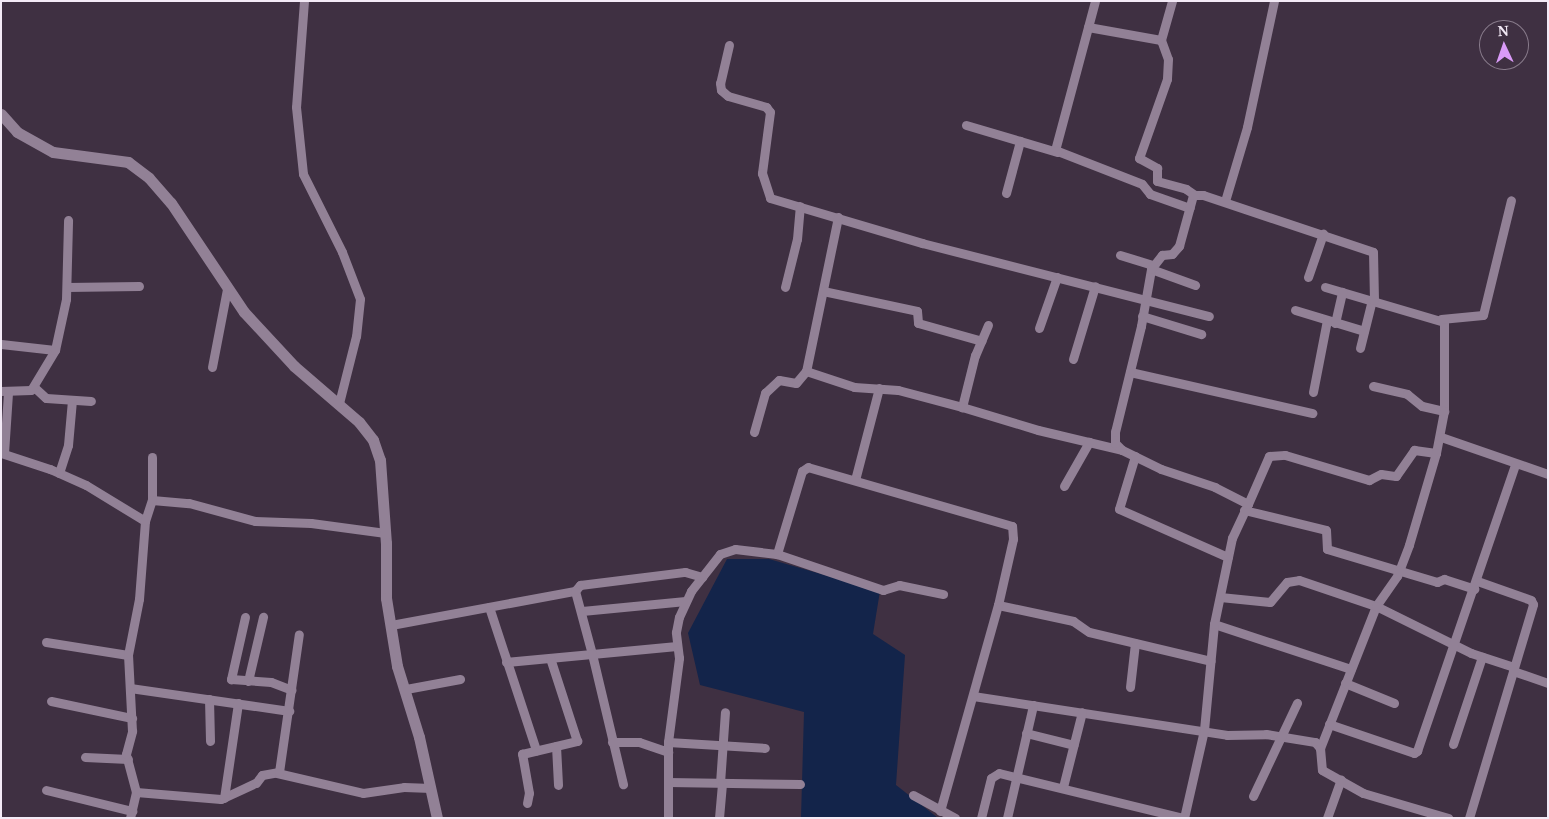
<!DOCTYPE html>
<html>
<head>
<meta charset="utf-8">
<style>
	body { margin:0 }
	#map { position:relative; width:1549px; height:819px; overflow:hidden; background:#3f3042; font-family:"Noto Serif",serif }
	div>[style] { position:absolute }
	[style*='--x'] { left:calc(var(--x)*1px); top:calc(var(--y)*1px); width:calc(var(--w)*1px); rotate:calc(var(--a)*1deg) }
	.water>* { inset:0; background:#13244a }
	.minor>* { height:9px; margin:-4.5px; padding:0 4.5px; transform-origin:4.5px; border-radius:4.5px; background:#928196 }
	.tertiary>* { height:11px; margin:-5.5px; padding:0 5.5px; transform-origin:5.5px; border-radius:5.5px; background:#928196 }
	span { translate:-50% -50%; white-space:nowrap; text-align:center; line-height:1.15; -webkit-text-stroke:5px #3f3042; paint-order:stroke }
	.frame { position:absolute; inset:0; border:2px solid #f3eaf6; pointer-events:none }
	.north { position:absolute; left:1479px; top:20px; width:50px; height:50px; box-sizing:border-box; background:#3f3042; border:1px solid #877a8a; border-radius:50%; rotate:357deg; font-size:14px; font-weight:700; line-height:20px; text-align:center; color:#f3eaf6 }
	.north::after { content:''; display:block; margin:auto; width:18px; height:22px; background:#d99af7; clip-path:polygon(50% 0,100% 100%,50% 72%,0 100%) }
</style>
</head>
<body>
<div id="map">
	<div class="water">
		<div style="clip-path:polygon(727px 559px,769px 559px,880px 591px,873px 634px,905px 655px,896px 785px,938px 818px,801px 818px,804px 712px,700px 685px,688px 633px)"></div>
	</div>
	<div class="minor">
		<div style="--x:304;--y:1;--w:106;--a:94.3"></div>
		<div style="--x:296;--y:107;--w:67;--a:84"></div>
		<div style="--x:303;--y:174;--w:87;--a:63.4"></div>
		<div style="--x:342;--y:252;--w:50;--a:69"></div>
		<div style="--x:360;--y:299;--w:37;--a:96"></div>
		<div style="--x:356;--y:336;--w:69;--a:104.2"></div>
		<div style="--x:1095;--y:1;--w:154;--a:105"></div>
		<div style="--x:1055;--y:150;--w:93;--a:21.3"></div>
		<div style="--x:1142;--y:184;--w:13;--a:51"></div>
		<div style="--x:1150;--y:194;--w:42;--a:19.3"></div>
		<div style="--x:1172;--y:1;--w:41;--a:105.8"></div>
		<div style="--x:1161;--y:40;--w:20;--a:70"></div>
		<div style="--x:1168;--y:59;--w:20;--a:93"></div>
		<div style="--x:1167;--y:79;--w:84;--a:109.5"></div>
		<div style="--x:1139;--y:158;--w:21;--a:29"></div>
		<div style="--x:1157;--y:168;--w:13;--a:90"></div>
		<div style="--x:1157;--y:181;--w:30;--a:15"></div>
		<div style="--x:1186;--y:189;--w:11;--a:34"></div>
		<div style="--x:1088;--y:27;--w:74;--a:10.1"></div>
		<div style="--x:729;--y:45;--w:39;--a:103"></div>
		<div style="--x:720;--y:83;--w:7;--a:82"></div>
		<div style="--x:721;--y:90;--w:9;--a:41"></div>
		<div style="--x:728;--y:96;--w:40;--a:16"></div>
		<div style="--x:766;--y:107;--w:6;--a:51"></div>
		<div style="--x:770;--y:112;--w:62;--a:97.5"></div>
		<div style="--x:762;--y:173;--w:26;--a:72"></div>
		<div style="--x:770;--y:198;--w:159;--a:16.5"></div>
		<div style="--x:922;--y:243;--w:296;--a:14.3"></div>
		<div style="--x:966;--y:125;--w:95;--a:16.5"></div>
		<div style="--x:1006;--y:193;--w:54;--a:-74.9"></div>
		<div style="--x:1225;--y:201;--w:77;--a:-73.4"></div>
		<div style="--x:1247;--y:127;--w:129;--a:-77.9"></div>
		<div style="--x:838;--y:217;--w:157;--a:101.7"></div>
		<div style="--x:806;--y:371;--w:51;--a:18.4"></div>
		<div style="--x:854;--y:387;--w:44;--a:3.9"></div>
		<div style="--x:898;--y:390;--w:66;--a:14.9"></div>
		<div style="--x:1120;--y:255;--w:34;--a:17"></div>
		<div style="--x:1151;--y:269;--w:47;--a:20"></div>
		<div style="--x:1308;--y:277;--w:46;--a:-70.8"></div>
		<div style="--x:67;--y:287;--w:72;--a:-0.8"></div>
		<div style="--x:785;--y:287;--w:49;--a:-76"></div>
		<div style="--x:797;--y:239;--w:33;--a:-85"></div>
		<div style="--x:1325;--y:287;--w:124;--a:16.4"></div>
		<div style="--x:1444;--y:322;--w:89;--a:90"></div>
		<div style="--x:823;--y:291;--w:96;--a:12"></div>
		<div style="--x:917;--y:311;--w:12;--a:85"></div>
		<div style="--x:918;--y:323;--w:66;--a:15.7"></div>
		<div style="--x:1295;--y:310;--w:72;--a:16.9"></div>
		<div style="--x:1142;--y:316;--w:62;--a:17"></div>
		<div style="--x:1441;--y:319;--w:42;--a:-5.4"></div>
		<div style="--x:1483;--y:315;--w:118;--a:-76.3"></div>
		<div style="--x:1335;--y:323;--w:32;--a:-77"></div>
		<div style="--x:988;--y:325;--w:33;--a:113"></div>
		<div style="--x:975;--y:355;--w:54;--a:104"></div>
		<div style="--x:962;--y:407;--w:79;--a:16.8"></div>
		<div style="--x:1038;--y:430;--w:86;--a:13.4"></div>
		<div style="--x:1039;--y:328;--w:54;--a:-70.6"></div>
		<div style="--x:1;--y:344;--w:54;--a:6.3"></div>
		<div style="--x:1360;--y:348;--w:49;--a:-76"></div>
		<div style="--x:1073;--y:359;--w:76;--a:-73.2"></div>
		<div style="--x:212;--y:367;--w:79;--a:-79.1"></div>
		<div style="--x:1130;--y:372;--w:187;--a:12.7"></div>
		<div style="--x:1373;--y:386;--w:35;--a:13"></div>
		<div style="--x:1407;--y:394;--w:19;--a:39"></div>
		<div style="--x:1422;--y:406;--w:23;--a:13"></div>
		<div style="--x:1444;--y:411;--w:43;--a:100.8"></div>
		<div style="--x:34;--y:387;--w:16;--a:43"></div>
		<div style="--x:46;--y:398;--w:45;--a:3.8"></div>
		<div style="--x:1;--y:391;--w:30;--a:-2"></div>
		<div style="--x:31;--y:390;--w:47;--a:-59"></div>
		<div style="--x:55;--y:350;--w:52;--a:-77.8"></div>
		<div style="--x:66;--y:299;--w:79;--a:-88.5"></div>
		<div style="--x:1313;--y:392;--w:73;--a:-79"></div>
		<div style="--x:754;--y:432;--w:41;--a:-74.2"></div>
		<div style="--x:765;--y:393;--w:19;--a:-43"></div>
		<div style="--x:779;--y:380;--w:17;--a:10"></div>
		<div style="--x:796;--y:383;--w:16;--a:-50"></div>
		<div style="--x:1441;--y:437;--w:113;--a:19.1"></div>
		<div style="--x:1;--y:453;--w:52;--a:18.1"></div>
		<div style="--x:50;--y:469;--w:39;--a:24"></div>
		<div style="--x:86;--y:485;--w:69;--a:31.4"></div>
		<div style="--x:4;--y:453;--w:61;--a:-86.2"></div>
		<div style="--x:1135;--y:456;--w:55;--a:106.8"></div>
		<div style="--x:1119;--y:509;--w:119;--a:23.8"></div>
		<div style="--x:152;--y:457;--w:43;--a:90"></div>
		<div style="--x:152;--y:500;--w:37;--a:5"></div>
		<div style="--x:189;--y:503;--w:68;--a:15.3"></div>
		<div style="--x:255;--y:521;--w:56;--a:2"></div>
		<div style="--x:311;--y:523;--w:75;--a:7.7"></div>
		<div style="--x:59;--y:473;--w:29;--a:-72"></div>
		<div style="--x:68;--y:445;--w:45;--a:-84.9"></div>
		<div style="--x:855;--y:480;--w:95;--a:-75.4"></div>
		<div style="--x:1064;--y:486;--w:51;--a:-60.4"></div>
		<div style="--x:1248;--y:504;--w:52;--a:-66.4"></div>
		<div style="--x:1269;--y:456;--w:16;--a:-4"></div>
		<div style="--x:1285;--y:455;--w:88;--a:16.6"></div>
		<div style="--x:1369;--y:480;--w:13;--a:-27"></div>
		<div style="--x:1381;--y:474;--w:15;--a:8"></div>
		<div style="--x:1396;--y:476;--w:32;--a:-55"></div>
		<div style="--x:1414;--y:450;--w:22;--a:8"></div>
		<div style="--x:1436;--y:453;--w:96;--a:106.4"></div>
		<div style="--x:1409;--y:545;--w:33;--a:111"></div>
		<div style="--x:1397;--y:576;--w:37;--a:125"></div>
		<div style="--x:1376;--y:606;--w:153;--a:111.5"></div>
		<div style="--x:1244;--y:510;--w:84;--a:13.7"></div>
		<div style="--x:1326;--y:530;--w:19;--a:87"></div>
		<div style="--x:1327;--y:549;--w:115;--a:16.7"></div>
		<div style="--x:1437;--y:582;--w:8;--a:-23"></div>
		<div style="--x:1444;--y:579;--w:32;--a:18"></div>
		<div style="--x:575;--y:591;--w:8;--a:-50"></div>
		<div style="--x:580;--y:585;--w:106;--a:-7.1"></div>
		<div style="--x:685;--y:572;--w:18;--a:16"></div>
		<div style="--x:1220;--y:597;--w:50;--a:5.7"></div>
		<div style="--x:1270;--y:602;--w:26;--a:-50"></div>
		<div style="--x:1287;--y:582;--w:12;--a:-9"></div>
		<div style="--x:1299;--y:580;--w:81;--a:18.7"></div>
		<div style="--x:1376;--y:606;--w:106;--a:26.3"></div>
		<div style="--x:1471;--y:653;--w:45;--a:18"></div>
		<div style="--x:998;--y:605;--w:77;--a:12"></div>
		<div style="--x:1073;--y:621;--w:19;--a:35"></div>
		<div style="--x:1089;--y:632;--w:125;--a:13.4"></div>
		<div style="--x:489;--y:607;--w:151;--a:71.8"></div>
		<div style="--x:582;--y:611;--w:104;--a:-5.5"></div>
		<div style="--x:245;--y:617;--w:64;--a:102.7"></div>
		<div style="--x:231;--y:679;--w:40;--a:4.3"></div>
		<div style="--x:271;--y:682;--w:22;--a:21"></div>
		<div style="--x:1214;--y:624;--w:144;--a:18.2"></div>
		<div style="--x:391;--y:625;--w:187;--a:-10.5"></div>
		<div style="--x:575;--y:591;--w:65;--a:74.9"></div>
		<div style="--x:592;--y:654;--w:85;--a:-5.4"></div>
		<div style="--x:46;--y:642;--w:83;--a:9"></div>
		<div style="--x:506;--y:662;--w:86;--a:-5.3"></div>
		<div style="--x:592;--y:654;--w:134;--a:76.6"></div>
		<div style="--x:1513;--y:671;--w:37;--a:19"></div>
		<div style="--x:248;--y:681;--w:66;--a:-76.8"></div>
		<div style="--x:1345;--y:683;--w:53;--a:22.2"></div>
		<div style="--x:1130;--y:687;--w:44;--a:-83.5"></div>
		<div style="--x:130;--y:688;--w:161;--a:8.2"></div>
		<div style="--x:406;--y:689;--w:55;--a:-10.5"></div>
		<div style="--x:973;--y:696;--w:257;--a:8.7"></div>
		<div style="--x:1227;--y:735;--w:39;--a:-1"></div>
		<div style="--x:1266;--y:734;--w:50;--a:9.3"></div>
		<div style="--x:1315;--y:742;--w:8;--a:50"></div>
		<div style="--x:1320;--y:748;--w:22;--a:85"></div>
		<div style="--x:1322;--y:770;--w:47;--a:29.3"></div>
		<div style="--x:1363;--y:793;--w:89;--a:16.4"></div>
		<div style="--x:209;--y:699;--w:42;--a:88.6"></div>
		<div style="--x:51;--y:701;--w:83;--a:11.9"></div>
		<div style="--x:1329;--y:724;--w:90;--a:18.8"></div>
		<div style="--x:1414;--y:753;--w:4;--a:-34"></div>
		<div style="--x:1417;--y:751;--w:303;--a:-71.1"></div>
		<div style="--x:1026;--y:733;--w:49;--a:14"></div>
		<div style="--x:612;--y:742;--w:27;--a:0"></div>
		<div style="--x:639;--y:742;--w:31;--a:19"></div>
		<div style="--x:668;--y:742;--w:97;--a:3.5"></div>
		<div style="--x:1453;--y:744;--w:92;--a:-71.6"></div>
		<div style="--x:556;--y:746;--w:39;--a:87"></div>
		<div style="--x:85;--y:757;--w:43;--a:2.7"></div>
		<div style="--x:277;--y:773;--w:88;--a:13.1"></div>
		<div style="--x:363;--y:793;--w:41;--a:-8.3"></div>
		<div style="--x:404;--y:787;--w:27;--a:2"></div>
		<div style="--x:668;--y:782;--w:132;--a:0.9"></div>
		<div style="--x:720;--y:783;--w:71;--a:-86"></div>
		<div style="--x:1063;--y:787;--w:77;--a:-75.8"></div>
		<div style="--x:46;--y:790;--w:89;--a:13.7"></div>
		<div style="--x:136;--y:792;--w:85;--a:4.7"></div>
		<div style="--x:221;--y:799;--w:38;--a:-25"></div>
		<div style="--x:256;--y:783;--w:10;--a:-53"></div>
		<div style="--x:262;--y:775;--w:17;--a:-10"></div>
		<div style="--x:279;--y:772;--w:139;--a:-81.8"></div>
		<div style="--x:913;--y:795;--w:48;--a:28.7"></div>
		<div style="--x:1253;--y:796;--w:103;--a:-64.7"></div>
		<div style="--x:224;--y:798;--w:96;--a:-81.6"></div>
		<div style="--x:527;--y:803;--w:10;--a:-79"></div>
		<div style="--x:529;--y:793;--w:40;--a:-100"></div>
		<div style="--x:522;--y:754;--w:57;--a:-13.3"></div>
		<div style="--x:577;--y:741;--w:87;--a:-108"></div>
		<div style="--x:940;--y:811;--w:214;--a:-74.3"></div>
		<div style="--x:998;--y:605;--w:68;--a:-77.2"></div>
		<div style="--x:1013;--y:539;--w:13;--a:-94"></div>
		<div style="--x:1012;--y:526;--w:212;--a:-163.9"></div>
		<div style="--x:808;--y:467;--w:7;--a:146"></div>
		<div style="--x:802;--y:471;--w:87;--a:106.8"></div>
		<div style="--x:777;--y:554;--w:112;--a:18.8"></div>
		<div style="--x:883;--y:590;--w:17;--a:-17"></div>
		<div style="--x:899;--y:585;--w:45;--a:11.6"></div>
		<div style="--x:130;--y:818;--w:27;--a:-77"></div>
		<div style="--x:136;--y:792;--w:39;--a:-105"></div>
		<div style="--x:126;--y:754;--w:24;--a:-75"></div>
		<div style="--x:132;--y:731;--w:76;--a:-93"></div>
		<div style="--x:128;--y:655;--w:57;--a:-78.9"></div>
		<div style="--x:139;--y:599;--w:78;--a:-85.6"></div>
		<div style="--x:145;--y:521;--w:22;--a:-72"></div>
		<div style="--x:668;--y:818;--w:76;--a:-90"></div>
		<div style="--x:668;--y:742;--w:85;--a:-82.5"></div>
		<div style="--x:679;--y:658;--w:26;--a:-97"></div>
		<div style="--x:676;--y:632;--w:15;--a:-79"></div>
		<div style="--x:679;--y:617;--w:29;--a:-65"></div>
		<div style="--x:691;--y:591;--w:47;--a:-51.9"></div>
		<div style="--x:720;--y:554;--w:16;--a:-18"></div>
		<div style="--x:735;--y:549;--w:42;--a:6.8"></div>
		<div style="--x:719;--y:818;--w:35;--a:-85"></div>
		<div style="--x:981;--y:818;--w:41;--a:-76"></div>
		<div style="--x:991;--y:778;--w:9;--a:-32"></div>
		<div style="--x:999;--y:773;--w:189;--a:13.7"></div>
		<div style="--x:1007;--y:818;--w:116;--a:-77"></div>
		<div style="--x:1184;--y:818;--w:90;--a:-77.2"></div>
		<div style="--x:1204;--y:730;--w:106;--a:-84.6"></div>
		<div style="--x:1214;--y:624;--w:88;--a:-78.2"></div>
		<div style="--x:1232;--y:538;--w:38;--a:-65"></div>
		<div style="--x:1248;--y:504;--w:37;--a:-153"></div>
		<div style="--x:1215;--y:487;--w:57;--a:-161.6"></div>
		<div style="--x:1161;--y:469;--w:43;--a:-154"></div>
		<div style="--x:1122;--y:450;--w:10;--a:-135"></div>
		<div style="--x:1115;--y:443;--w:11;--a:-90"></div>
		<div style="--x:1115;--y:432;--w:109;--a:-76.2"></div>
		<div style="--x:1141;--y:326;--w:58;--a:-80"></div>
		<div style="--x:1151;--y:269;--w:18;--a:-52"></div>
		<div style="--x:1162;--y:255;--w:10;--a:-6"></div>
		<div style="--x:1172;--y:254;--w:11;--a:-49"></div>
		<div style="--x:1179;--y:246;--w:53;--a:-74.6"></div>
		<div style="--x:1193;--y:195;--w:10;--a:0"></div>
		<div style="--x:1203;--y:195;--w:179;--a:18.5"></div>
		<div style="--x:1373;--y:252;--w:48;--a:88.8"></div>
		<div style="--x:1327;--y:818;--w:41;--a:-70.3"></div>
		<div style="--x:1469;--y:818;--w:223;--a:-73.3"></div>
		<div style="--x:1533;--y:604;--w:4;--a:-117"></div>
		<div style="--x:1531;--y:600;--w:57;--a:-160.6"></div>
	</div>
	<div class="tertiary">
		<div style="--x:1;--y:114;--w:24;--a:48"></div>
		<div style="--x:17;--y:132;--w:41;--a:29.1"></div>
		<div style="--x:53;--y:152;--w:76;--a:7.6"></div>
		<div style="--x:128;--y:162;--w:26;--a:37"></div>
		<div style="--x:149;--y:178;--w:33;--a:49"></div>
		<div style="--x:171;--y:203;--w:131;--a:56.2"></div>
		<div style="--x:244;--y:312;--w:74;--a:47.2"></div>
		<div style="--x:294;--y:366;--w:86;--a:40.7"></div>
		<div style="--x:359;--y:422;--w:23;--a:52"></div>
		<div style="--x:373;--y:440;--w:21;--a:71"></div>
		<div style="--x:380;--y:460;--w:83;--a:85.9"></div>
		<div style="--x:386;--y:543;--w:55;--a:90"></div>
		<div style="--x:386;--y:598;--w:69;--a:80.8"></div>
		<div style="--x:397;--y:666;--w:74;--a:72.8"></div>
		<div style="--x:419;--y:737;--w:83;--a:77.5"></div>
	</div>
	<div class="frame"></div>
	<div class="north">N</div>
</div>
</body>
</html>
